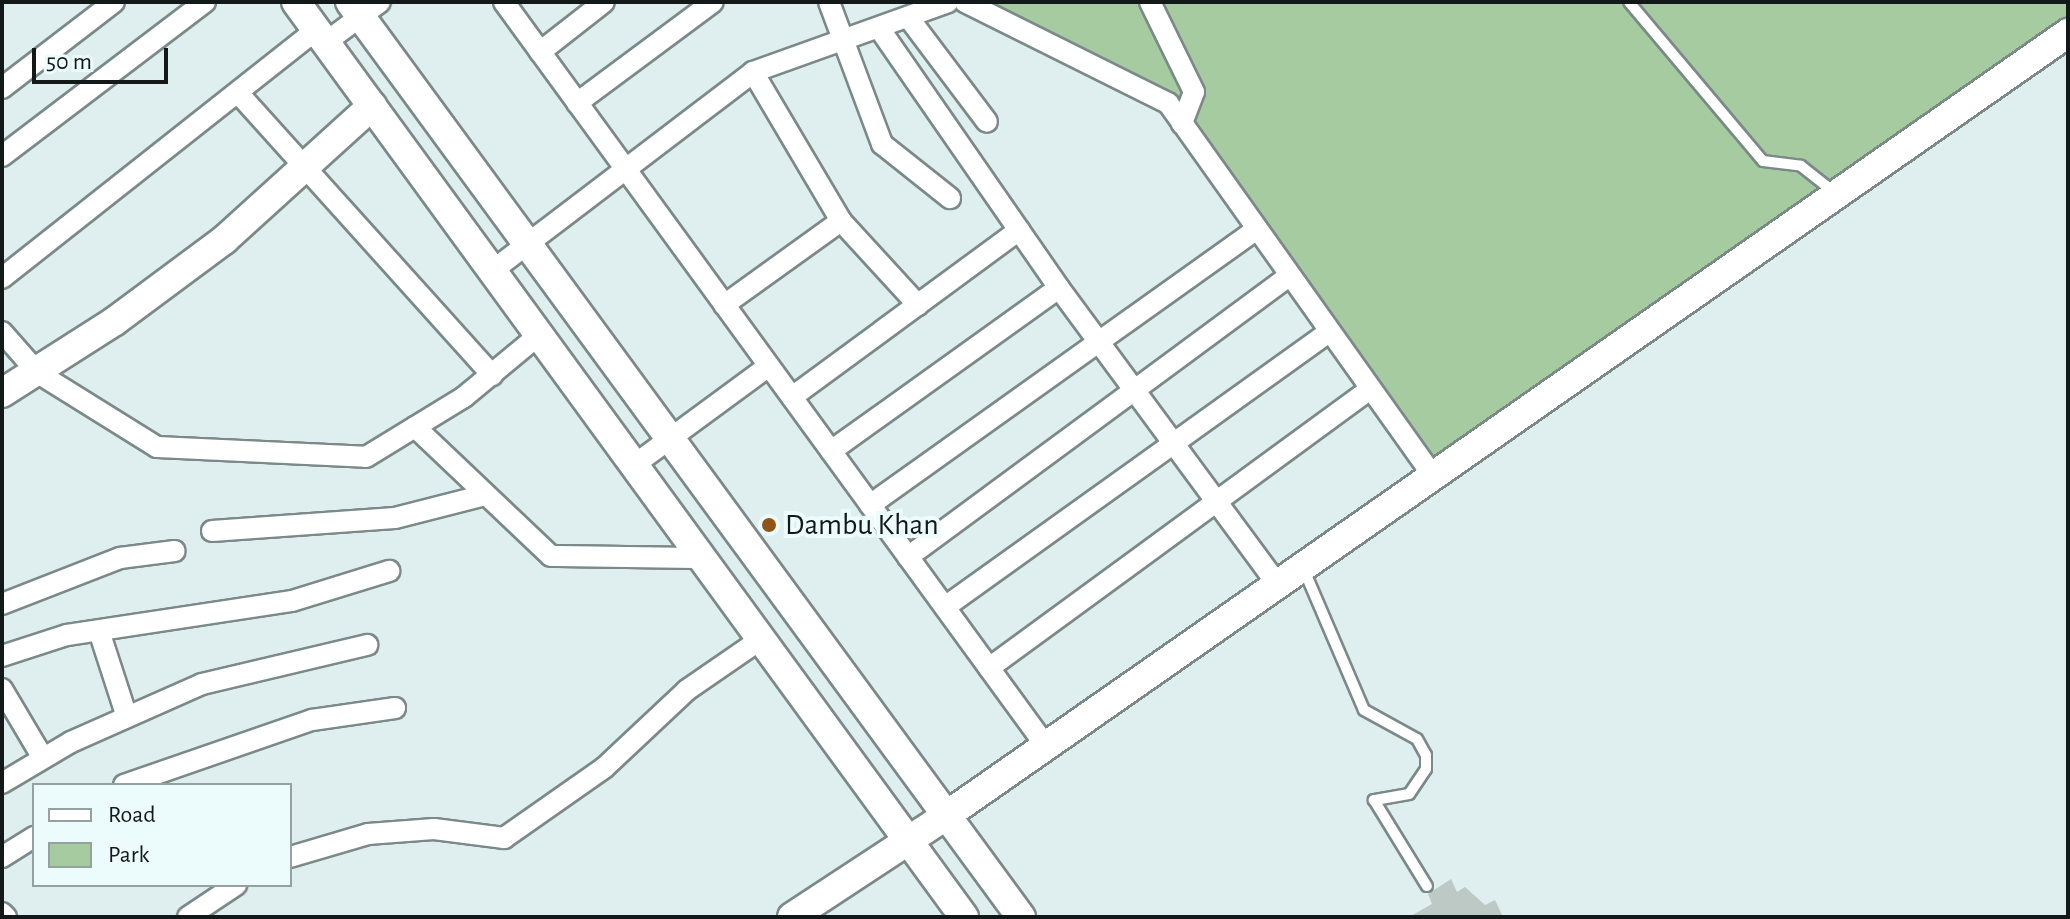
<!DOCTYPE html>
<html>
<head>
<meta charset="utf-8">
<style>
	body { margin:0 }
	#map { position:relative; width:2070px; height:919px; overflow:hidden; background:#dfeeee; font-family:"Alegreya Sans",sans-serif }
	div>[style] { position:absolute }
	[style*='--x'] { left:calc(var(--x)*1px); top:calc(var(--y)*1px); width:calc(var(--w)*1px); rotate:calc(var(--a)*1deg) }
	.green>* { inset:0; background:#a7cba1 }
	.building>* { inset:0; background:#bcc9c4 }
	.roads { filter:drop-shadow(2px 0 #7b8989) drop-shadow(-2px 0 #7b8989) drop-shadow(0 2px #7b8989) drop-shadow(0 -2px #7b8989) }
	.lane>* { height:10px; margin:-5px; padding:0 5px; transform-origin:5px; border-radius:5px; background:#fff }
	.street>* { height:20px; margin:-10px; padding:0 10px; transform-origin:10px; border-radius:10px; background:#fff }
	.secondary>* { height:28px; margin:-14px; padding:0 14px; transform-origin:14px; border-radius:14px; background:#fff }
	.dots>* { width:22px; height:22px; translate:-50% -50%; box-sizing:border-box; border:4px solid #ecfbfb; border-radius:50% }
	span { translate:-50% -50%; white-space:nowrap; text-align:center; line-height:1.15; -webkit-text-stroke:8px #ecfbfb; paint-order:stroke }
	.poi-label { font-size:30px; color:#131919 }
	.left { translate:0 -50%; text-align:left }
	.frame { position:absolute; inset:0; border:4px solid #131919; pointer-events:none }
	.legend { position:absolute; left:32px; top:783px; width:260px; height:104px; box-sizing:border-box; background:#ecfbfb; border:2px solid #95a1a1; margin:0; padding:10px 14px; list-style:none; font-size:24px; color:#131919 }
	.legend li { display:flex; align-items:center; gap:16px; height:40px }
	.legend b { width:40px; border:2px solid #95a1a1 }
	.scale { position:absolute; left:32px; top:48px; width:136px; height:36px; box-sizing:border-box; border:4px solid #131919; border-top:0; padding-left:10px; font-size:24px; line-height:28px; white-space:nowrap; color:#131919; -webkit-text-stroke:6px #ecfbfb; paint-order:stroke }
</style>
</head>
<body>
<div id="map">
	<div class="green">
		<div style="clip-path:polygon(968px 2px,2068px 2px,2068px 31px,1441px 471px,1174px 99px)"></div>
	</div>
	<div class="building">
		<div style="clip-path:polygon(1451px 879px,1457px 892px,1465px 887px,1485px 905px,1495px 900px,1503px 917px,1409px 917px,1432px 904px,1428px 894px)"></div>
	</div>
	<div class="roads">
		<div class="lane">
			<div style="--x:1629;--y:2;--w:208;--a:49.9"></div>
			<div style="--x:1763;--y:161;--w:38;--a:7"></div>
			<div style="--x:1801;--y:166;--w:42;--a:38.2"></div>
			<div style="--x:1304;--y:570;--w:152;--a:66.8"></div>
			<div style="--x:1364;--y:710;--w:60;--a:28.7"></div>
			<div style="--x:1417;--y:739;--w:18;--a:61"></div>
			<div style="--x:1426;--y:755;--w:14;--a:90"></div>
			<div style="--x:1426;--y:769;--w:30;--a:124"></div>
			<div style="--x:1409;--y:794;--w:36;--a:170"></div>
			<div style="--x:1374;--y:800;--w:101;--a:58.4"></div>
		</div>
		<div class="street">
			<div style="--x:504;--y:2;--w:920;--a:53.93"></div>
			<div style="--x:829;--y:2;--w:152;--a:69.5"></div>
			<div style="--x:882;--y:144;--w:87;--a:38.5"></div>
			<div style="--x:965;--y:2;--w:227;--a:26.5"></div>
			<div style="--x:1168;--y:103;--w:458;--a:54.6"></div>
			<div style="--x:1150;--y:2;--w:100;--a:63.9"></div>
			<div style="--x:1194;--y:92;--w:34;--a:111"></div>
			<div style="--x:908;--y:17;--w:131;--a:53"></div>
			<div style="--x:879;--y:28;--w:316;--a:55.3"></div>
			<div style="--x:1059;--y:288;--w:369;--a:53.6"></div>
			<div style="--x:326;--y:42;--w:67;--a:-36.5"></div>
			<div style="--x:540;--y:52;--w:81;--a:-38"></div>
			<div style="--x:753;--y:72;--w:173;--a:59.4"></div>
			<div style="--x:841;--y:221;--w:114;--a:47.5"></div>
			<div style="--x:2;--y:88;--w:141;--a:-37.5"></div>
			<div style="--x:240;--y:95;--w:377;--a:48"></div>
			<div style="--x:577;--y:103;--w:169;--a:-36.6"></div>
			<div style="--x:2;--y:156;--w:255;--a:-37.2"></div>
			<div style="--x:492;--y:271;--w:328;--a:-37.3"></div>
			<div style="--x:753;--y:72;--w:207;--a:-19.7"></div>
			<div style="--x:2;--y:278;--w:400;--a:-38.3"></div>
			<div style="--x:724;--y:305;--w:144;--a:-35.7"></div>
			<div style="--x:2;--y:332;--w:55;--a:48.7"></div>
			<div style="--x:38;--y:373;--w:140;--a:31.9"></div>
			<div style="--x:157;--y:447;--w:209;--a:2.7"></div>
			<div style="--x:366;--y:457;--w:115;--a:-31.5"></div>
			<div style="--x:464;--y:397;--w:97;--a:-39.6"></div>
			<div style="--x:792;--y:397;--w:282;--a:-36.3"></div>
			<div style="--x:415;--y:427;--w:187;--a:43.5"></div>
			<div style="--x:551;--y:556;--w:151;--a:0.8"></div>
			<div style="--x:831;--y:451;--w:280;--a:-35.6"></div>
			<div style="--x:634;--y:465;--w:167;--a:-36.3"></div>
			<div style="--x:870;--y:505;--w:473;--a:-35.5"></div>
			<div style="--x:212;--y:531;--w:183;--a:-4.1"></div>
			<div style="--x:395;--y:518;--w:93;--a:-14.3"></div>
			<div style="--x:908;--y:557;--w:473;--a:-36.4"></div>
			<div style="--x:2;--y:604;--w:127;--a:-21.3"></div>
			<div style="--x:120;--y:558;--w:55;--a:-7.3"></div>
			<div style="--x:945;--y:607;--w:472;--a:-35.6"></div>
			<div style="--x:99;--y:631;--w:90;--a:72"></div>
			<div style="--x:2;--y:656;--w:68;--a:-17.9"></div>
			<div style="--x:67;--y:635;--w:228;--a:-8.6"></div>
			<div style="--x:292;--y:601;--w:102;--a:-17.2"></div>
			<div style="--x:989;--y:668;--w:472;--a:-36.2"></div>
			<div style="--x:2;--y:689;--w:80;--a:59.3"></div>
			<div style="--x:2;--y:783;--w:80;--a:-30.7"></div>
			<div style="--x:71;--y:742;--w:143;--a:-23.9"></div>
			<div style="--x:202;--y:684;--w:170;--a:-13.3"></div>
			<div style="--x:124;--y:785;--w:199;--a:-19.1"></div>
			<div style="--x:312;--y:720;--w:84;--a:-8.2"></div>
			<div style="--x:2;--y:857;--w:38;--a:-32"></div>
			<div style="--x:290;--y:857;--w:81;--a:-16.4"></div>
			<div style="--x:368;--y:834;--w:66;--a:-4.3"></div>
			<div style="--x:434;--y:829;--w:71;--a:7.3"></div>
			<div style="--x:504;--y:838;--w:122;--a:-35"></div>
			<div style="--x:604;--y:768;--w:114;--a:-43.2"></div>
			<div style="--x:687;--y:690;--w:90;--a:-34.6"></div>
			<div style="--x:2;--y:913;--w:6;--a:45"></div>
			<div style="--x:188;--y:917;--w:58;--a:-33.7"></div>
		</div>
		<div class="secondary">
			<div style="--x:296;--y:2;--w:1133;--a:53.87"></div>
			<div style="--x:350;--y:2;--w:1135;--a:53.75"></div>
			<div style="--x:2;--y:393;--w:134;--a:-32.5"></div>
			<div style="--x:115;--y:321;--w:136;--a:-36.6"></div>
			<div style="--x:224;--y:240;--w:200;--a:-42.2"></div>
			<div style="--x:792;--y:917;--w:186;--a:-33.3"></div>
			<div style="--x:947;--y:815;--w:1367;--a:-34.9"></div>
		</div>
	</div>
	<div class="dots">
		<div style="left:769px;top:525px;background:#915417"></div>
	</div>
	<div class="poi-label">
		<span class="left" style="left:785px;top:525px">Dambu Khan</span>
	</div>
	<div class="frame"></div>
	<ul class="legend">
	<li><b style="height:10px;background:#fff"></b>Road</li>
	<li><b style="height:22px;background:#a7cba1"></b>Park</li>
	</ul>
	<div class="scale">50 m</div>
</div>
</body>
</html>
